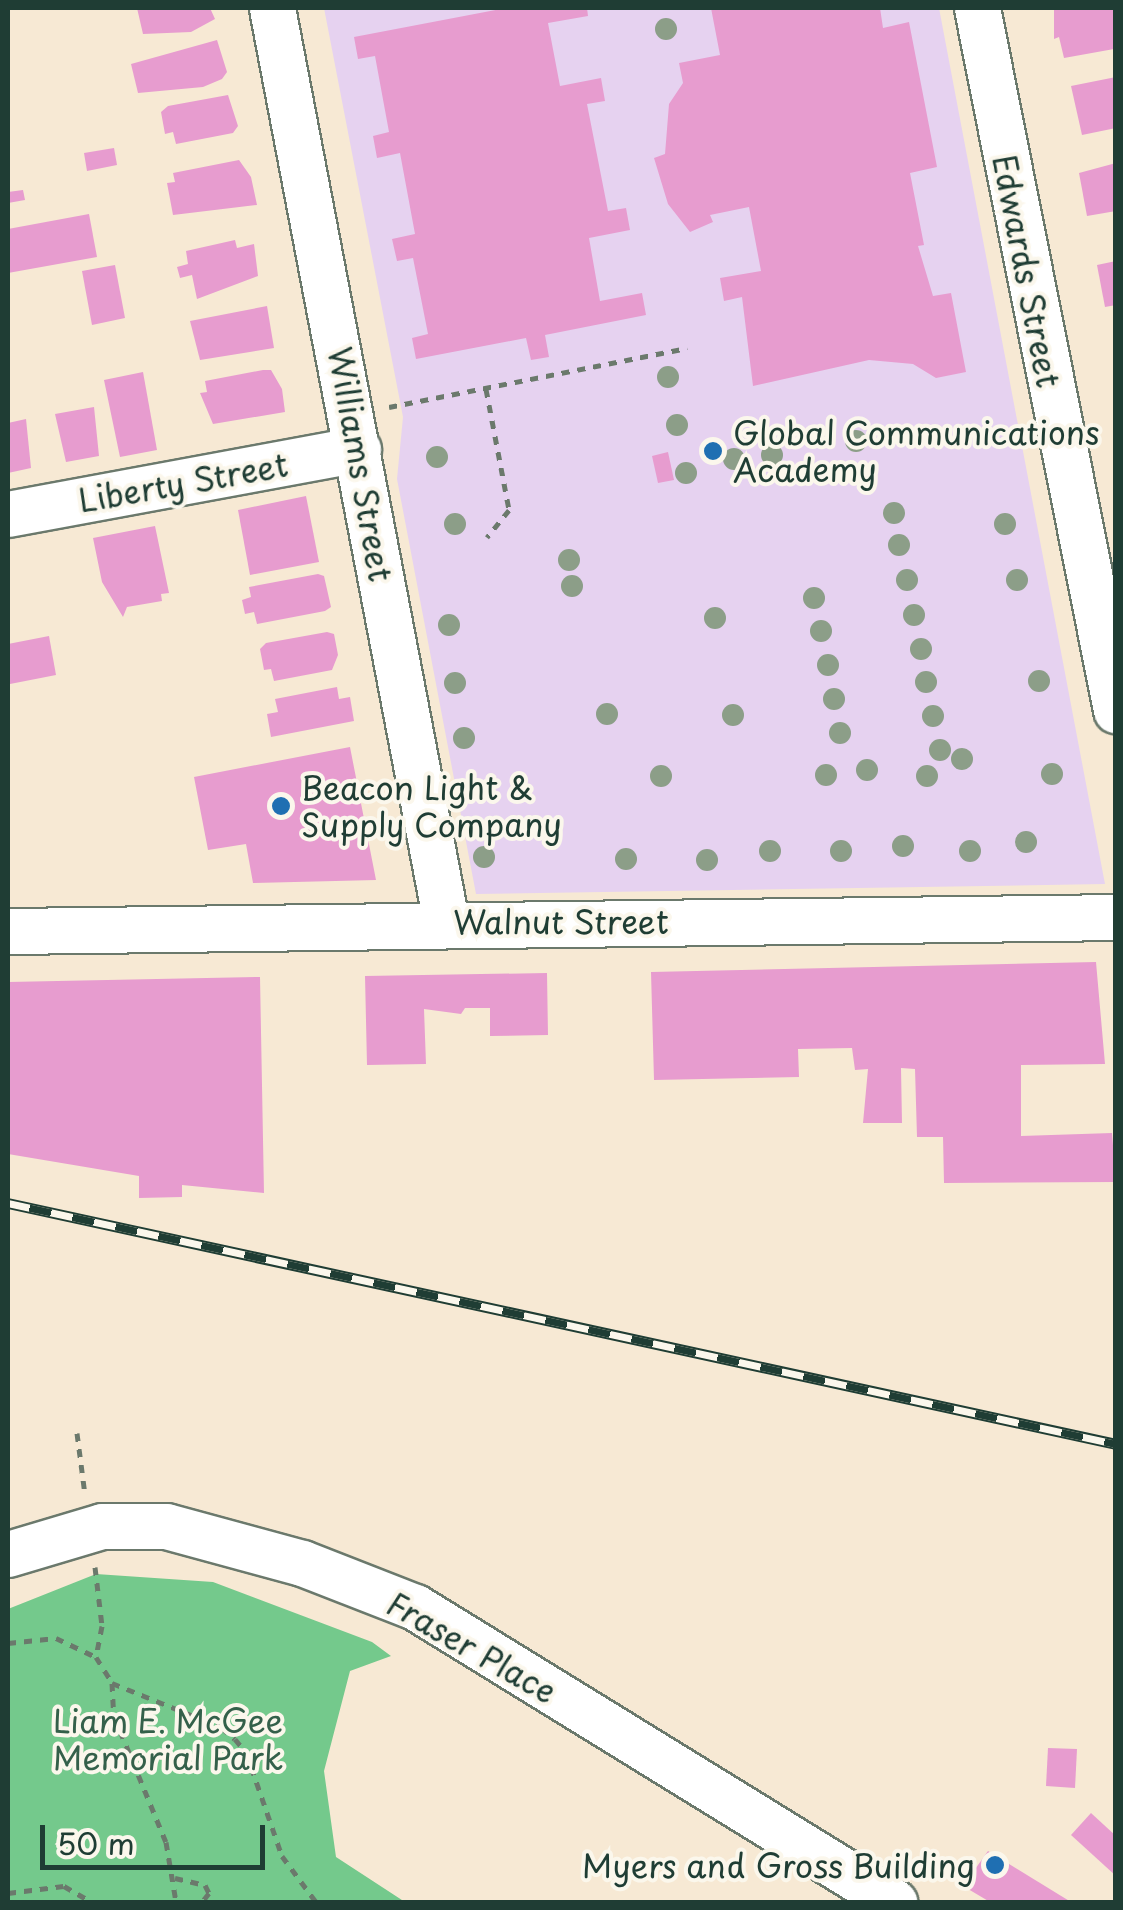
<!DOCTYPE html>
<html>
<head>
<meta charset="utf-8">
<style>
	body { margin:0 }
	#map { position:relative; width:1123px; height:1910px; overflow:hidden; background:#f7e9d4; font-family:"Playpen Sans",sans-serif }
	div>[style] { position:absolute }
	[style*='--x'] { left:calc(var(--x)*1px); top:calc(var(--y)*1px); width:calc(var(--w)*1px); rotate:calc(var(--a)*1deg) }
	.built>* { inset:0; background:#e6d2f0 }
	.green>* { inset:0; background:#74c98c }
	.building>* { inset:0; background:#e79ccf }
	.path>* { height:5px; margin-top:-2.5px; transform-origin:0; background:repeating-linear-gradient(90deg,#6b796c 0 8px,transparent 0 16px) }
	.roads { filter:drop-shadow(2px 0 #6b796c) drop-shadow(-2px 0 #6b796c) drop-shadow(0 2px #6b796c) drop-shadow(0 -2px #6b796c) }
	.minor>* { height:45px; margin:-22.5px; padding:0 22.5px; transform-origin:22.5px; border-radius:22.5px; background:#fff }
	.rail>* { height:11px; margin-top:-5.5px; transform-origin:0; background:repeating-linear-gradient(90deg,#fbf7ec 0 22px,#1f3d34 0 44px); box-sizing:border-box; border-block:2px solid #1f3d34 }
	.trees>* { width:22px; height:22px; margin:-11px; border-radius:50%; background:#8c9e88 }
	.dots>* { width:28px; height:28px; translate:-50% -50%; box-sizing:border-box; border:5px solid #fbf7ec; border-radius:50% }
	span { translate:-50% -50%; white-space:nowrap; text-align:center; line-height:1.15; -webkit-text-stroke:8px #fbf7ec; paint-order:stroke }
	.street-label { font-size:32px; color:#1f3d34 }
	.poi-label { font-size:32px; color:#1f3d34 }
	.left { translate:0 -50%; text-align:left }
	.right { translate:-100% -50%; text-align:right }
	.park-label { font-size:32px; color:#34604a }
	.frame { position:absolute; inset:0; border:10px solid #1f3d34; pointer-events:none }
	.scale { position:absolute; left:40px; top:1825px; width:225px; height:45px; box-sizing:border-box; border:5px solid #1f3d34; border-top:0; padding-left:12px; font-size:30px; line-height:35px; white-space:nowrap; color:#1f3d34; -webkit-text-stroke:8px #fbf7ec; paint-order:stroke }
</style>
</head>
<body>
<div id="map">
	<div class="built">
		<div style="clip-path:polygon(324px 8px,939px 8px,1105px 884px,476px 894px,397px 479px,403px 417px)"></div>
	</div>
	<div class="green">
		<div style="clip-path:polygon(96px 1574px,213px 1582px,372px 1642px,391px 1656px,350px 1671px,324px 1771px,336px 1857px,405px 1902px,8px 1902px,8px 1609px)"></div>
	</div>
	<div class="building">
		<div style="clip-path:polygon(137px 8px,210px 8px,215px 19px,191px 32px,143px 34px)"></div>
		<div style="clip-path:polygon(506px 8px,587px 8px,588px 16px,548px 23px,560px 86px,601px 78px,605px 101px,587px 104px,608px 211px,626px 208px,630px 230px,589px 238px,600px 301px,642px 293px,646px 315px,545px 335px,549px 357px,531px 360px,526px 338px,416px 359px,412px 338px,428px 334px,413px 258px,397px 261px,392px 239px,415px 234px,400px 153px,377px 158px,373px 136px,389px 132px,375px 56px,358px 59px,354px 37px)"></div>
		<div style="clip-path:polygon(711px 8px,880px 8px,883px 28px,909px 22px,937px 167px,910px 173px,924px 245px,918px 246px,933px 296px,951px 293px,966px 372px,936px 378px,913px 364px,869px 360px,753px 386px,742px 297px,724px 301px,720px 278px,761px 271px,749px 207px,710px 215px,713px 222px,690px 232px,668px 204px,654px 158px,665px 154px,669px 104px,683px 83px,679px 63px,720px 55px)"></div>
		<div style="clip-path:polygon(1054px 8px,1116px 8px,1114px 49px,1064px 58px,1059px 37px,1054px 39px)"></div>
		<div style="clip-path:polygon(217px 40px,227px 72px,222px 79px,203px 87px,138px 93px,131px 64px)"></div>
		<div style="clip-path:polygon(1116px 77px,1116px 128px,1082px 135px,1071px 86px)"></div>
		<div style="clip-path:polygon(228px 95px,238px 126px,233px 133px,176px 144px,173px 132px,165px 134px,161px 112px,168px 106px)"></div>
		<div style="clip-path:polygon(114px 148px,117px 165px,87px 171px,84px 153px)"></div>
		<div style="clip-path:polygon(239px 160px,251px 177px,257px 205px,173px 215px,167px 183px,175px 182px,173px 173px)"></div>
		<div style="clip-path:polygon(1116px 163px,1116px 211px,1087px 216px,1079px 173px)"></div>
		<div style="clip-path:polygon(23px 190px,25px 200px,8px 203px,8px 192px)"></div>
		<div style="clip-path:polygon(89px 214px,97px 257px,8px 273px,8px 229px)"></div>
		<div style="clip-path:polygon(235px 240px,237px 248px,254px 244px,258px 276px,197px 299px,192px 275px,180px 278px,177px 267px,188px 264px,186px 251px)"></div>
		<div style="clip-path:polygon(1116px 261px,1116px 305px,1105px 307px,1097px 265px)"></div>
		<div style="clip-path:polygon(115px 265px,125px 318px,92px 325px,82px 271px)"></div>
		<div style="clip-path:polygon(267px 306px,274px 348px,200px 360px,190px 321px)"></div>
		<div style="clip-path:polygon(263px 370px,271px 370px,282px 389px,285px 412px,213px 424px,200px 393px,207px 392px,205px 381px)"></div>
		<div style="clip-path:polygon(143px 372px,157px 450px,120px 457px,104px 380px)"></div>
		<div style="clip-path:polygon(94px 407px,99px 456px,66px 462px,55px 414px)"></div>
		<div style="clip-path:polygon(26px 419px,31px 468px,8px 473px,8px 423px)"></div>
		<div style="clip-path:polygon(668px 452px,674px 480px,658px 483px,652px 456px)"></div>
		<div style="clip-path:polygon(306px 496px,319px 562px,250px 575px,238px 510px)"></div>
		<div style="clip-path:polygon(155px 526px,169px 593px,161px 594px,162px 601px,127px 607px,123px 617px,102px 582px,93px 538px)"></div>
		<div style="clip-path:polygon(318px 574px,324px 576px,331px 607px,325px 611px,257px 624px,254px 612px,245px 614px,242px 600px,251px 597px,249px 587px)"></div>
		<div style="clip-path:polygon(327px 632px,334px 634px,338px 655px,332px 670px,274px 681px,271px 669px,264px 670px,260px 649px,266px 643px)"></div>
		<div style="clip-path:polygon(49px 636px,56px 675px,10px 684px,8px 644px)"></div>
		<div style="clip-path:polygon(337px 687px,339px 699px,350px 697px,354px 721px,271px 737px,267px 714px,278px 712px,275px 699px)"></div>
		<div style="clip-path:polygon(350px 747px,376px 880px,253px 883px,246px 844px,208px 850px,194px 777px)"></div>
		<div style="clip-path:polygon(1096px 962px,1105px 1064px,1021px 1065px,1021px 1136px,1112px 1133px,1116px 1182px,944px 1183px,943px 1137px,917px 1137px,915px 1069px,901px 1068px,902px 1123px,863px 1123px,868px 1069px,855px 1070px,852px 1048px,798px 1049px,799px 1077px,654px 1080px,651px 972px)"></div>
		<div style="clip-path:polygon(547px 973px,548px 1035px,490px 1036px,490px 1008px,465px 1008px,461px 1014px,424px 1009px,426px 1064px,367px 1065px,365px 976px)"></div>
		<div style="clip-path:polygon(260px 977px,264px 1193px,182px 1185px,182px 1197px,139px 1198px,139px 1176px,8px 1154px,8px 982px)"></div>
		<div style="clip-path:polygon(1048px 1748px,1077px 1749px,1075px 1788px,1046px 1786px)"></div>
		<div style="clip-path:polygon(1091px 1813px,1116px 1836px,1116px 1876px,1071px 1835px)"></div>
		<div style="clip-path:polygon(988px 1851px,1071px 1902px,990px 1902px,963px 1886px)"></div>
	</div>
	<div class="path">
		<div style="--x:486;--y:389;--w:123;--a:79.2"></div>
		<div style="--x:509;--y:510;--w:35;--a:129"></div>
		<div style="--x:389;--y:407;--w:304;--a:-11.2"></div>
		<div style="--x:77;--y:1433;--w:63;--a:82.6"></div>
		<div style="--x:95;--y:1567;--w:59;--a:83.2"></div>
		<div style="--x:102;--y:1626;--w:32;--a:101"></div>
		<div style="--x:96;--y:1657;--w:31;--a:58"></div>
		<div style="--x:112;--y:1683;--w:33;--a:87"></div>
		<div style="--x:114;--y:1716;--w:136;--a:67.6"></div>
		<div style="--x:166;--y:1842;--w:61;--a:80.5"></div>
		<div style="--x:8;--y:1643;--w:48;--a:-5.9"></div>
		<div style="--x:56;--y:1638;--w:44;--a:25.4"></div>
		<div style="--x:112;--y:1683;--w:118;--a:22"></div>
		<div style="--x:221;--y:1727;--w:18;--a:41"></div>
		<div style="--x:235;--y:1739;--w:17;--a:50"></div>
		<div style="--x:246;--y:1752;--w:110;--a:70.9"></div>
		<div style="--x:282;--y:1856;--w:57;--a:53.5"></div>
		<div style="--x:175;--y:1878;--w:31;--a:13"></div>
		<div style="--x:205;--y:1885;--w:9;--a:63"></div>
		<div style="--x:209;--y:1893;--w:11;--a:128"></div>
		<div style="--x:8;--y:1893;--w:56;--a:-7.1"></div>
		<div style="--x:64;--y:1886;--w:32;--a:30"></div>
	</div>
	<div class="roads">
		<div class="minor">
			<div style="--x:272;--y:8;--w:930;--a:79.22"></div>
			<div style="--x:977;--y:8;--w:716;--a:78.8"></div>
			<div style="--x:8;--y:514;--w:356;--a:-10.5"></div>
			<div style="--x:8;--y:931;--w:1108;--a:-0.72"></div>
			<div style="--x:8;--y:1554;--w:98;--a:-16.6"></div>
			<div style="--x:102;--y:1526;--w:64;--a:0"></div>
			<div style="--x:166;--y:1526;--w:141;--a:15.2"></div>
			<div style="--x:302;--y:1563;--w:121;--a:21.3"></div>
			<div style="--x:415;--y:1607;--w:563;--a:31.63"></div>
		</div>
	</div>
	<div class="rail">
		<div style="--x:8;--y:1203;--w:1134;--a:12.27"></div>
	</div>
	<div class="trees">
		<div style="left:666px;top:29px"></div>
		<div style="left:668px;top:377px"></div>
		<div style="left:677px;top:425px"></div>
		<div style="left:856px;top:441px"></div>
		<div style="left:772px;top:455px"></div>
		<div style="left:437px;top:457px"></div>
		<div style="left:734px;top:459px"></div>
		<div style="left:686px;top:473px"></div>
		<div style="left:894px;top:513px"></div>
		<div style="left:455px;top:524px"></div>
		<div style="left:1005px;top:524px"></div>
		<div style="left:899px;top:545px"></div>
		<div style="left:569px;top:560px"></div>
		<div style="left:907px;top:580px"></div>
		<div style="left:1017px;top:580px"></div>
		<div style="left:572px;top:586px"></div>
		<div style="left:814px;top:598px"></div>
		<div style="left:914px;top:615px"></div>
		<div style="left:715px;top:618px"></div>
		<div style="left:449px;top:625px"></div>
		<div style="left:821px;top:631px"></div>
		<div style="left:921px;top:649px"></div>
		<div style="left:828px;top:665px"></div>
		<div style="left:1039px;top:681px"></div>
		<div style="left:926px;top:682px"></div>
		<div style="left:455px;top:683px"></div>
		<div style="left:834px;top:699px"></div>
		<div style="left:607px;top:714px"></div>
		<div style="left:733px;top:715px"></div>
		<div style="left:933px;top:716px"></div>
		<div style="left:840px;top:733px"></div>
		<div style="left:464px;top:738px"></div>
		<div style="left:940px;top:750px"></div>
		<div style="left:962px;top:759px"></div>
		<div style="left:867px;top:770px"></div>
		<div style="left:1052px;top:774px"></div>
		<div style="left:826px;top:775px"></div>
		<div style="left:661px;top:776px"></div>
		<div style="left:927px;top:776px"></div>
		<div style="left:1026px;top:842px"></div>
		<div style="left:903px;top:846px"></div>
		<div style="left:770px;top:851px"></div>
		<div style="left:841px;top:851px"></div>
		<div style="left:970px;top:851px"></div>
		<div style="left:484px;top:857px"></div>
		<div style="left:626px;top:859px"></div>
		<div style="left:707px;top:860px"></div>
	</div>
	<div class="dots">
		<div style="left:713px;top:451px;background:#1f6fb2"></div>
		<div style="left:281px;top:806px;background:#1f6fb2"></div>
		<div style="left:995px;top:1865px;background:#1f6fb2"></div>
	</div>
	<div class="street-label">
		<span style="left:1027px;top:271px;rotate:79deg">Edwards Street</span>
		<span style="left:361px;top:464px;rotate:80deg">Williams Street</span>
		<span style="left:183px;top:482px;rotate:-10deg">Liberty Street</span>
		<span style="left:561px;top:921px">Walnut Street</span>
		<span style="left:472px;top:1647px;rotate:30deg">Fraser Place</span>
	</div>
	<div class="poi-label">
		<span class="left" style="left:733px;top:451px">Global Communications<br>Academy</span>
		<span class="left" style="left:301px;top:806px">Beacon Light &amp;<br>Supply Company</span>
		<span class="right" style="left:975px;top:1865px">Myers and Gross Building</span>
	</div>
	<div class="park-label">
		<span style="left:168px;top:1739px">Liam E. McGee<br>Memorial Park</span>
	</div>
	<div class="frame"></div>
	<div class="scale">50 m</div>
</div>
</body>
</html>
